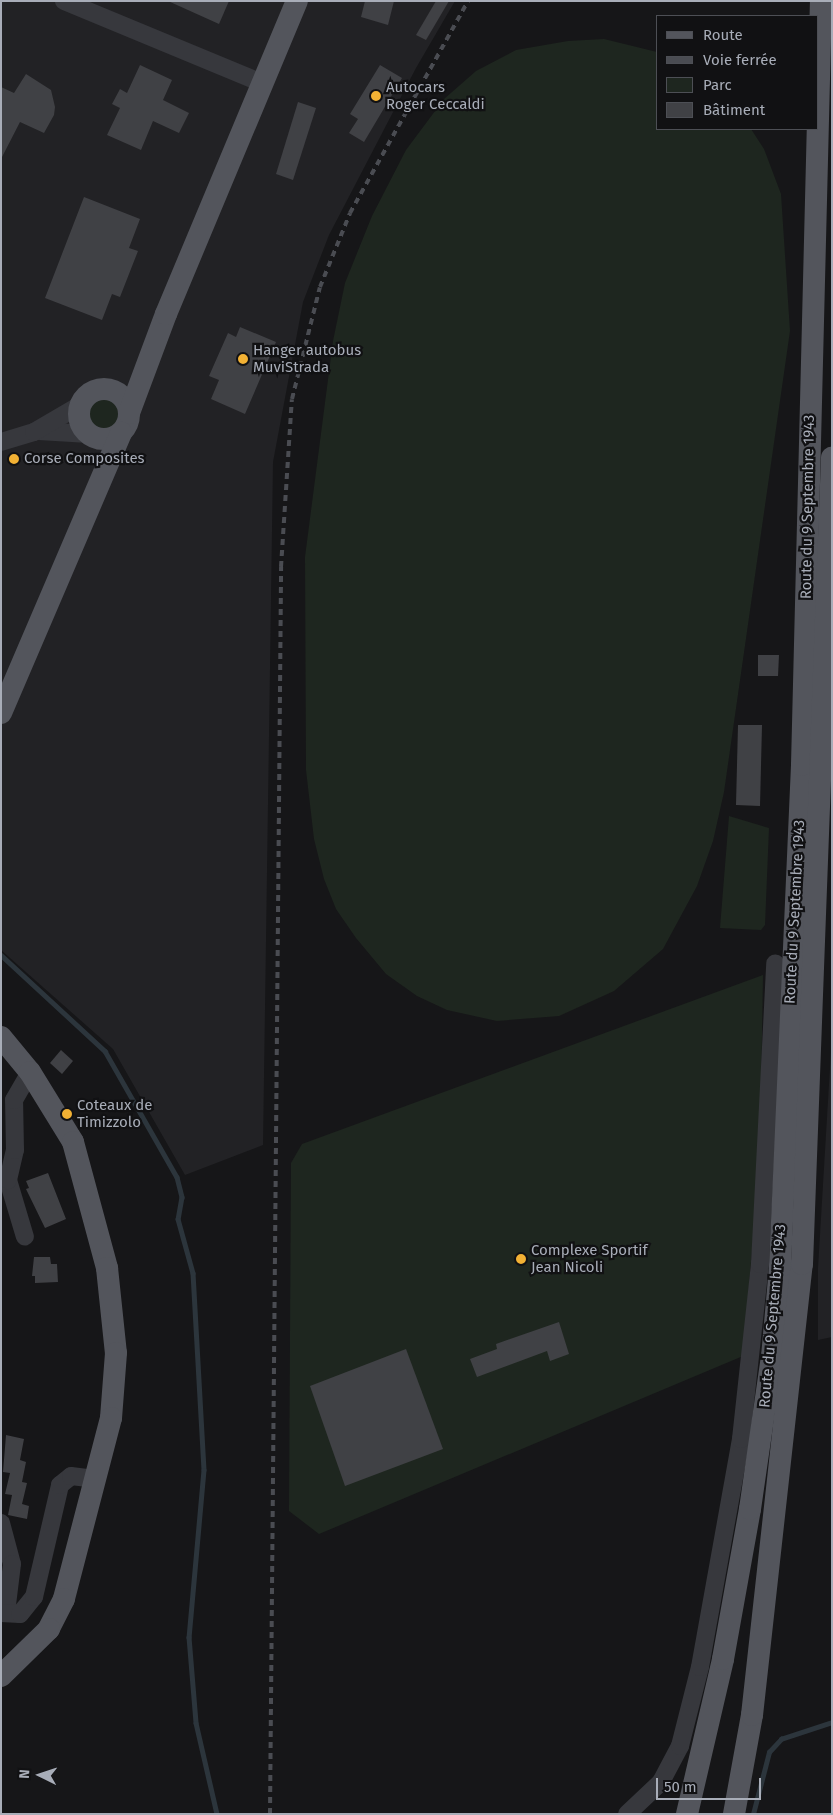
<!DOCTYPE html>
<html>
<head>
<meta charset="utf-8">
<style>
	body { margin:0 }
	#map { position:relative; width:833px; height:1815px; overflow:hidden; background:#161618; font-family:"Fira Sans",sans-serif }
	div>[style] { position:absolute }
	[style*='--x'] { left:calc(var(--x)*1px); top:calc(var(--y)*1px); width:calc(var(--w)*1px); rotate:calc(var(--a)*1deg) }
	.built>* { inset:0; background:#222225 }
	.green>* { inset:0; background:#1e261f }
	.round { border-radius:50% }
	.stream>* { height:4.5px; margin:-2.25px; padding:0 2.25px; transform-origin:2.25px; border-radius:2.25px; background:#2c353c }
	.building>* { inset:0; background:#404145 }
	.minor>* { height:18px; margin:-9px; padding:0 9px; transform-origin:9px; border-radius:9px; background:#37383d }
	.major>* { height:22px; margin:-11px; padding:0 11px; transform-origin:11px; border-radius:11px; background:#53555c }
	.major>.ring { margin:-11px; padding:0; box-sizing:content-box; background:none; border:22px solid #53555c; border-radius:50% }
	.rail>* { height:4px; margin-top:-2px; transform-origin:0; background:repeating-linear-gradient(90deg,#4a4c52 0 6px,transparent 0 11px) }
	.dots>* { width:14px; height:14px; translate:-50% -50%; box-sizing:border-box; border:2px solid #111113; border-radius:50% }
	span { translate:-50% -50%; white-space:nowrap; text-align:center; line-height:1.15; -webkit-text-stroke:4.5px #111113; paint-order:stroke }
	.poi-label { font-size:15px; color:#a8adb8 }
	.left { translate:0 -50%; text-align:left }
	.street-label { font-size:15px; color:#a8adb8 }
	.frame { position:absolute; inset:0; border:2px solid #a8adb8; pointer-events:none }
	.legend { position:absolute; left:656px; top:15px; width:162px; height:115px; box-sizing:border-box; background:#111113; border:1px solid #4d4f55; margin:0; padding:6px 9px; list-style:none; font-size:15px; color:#a8adb8 }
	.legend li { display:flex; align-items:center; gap:10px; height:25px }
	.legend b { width:25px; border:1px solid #4d4f55 }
	.north { position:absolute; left:15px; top:1750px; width:50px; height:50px; -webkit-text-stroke:4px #111113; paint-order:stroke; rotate:274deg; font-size:14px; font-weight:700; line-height:20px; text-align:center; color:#a8adb8 }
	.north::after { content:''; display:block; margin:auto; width:18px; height:22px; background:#a8adb8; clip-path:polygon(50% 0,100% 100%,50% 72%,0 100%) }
	.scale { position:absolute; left:656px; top:1778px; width:105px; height:22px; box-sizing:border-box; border:2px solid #a8adb8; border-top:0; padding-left:6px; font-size:15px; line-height:18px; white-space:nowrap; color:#a8adb8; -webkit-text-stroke:4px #111113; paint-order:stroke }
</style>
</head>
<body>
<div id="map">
	<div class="built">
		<div style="clip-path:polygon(1px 1px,455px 1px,416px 68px,329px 235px,303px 302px,273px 462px,263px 1145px,185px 1175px,113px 1049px,1px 950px)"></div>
		<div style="clip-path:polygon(832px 1034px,832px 1337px,818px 1340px,818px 1268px)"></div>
	</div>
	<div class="green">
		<div style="clip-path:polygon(604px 39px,657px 52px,657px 129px,751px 129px,764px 149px,781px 194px,790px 331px,724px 792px,713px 841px,697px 886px,663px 949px,614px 991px,559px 1016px,497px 1021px,447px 1010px,417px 996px,386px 974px,356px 938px,336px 909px,324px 879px,314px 839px,306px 770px,305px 557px,333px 341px,345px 283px,372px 216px,406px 150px,444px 99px,476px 71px,516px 50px,568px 41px)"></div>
		<div class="round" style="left:83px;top:396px;width:40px;height:40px"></div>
		<div style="clip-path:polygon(729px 816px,769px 828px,765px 925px,761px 930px,720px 928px)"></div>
		<div style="clip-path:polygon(763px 975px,760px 1157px,743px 1356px,319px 1534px,289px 1511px,291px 1163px,302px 1144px)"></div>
	</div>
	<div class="stream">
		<div style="--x:1;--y:955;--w:142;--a:42.7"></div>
		<div style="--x:105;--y:1051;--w:145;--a:60.3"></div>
		<div style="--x:177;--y:1177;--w:21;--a:76"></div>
		<div style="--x:182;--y:1197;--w:22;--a:100"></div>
		<div style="--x:178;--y:1219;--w:56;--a:74.5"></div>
		<div style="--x:193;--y:1273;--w:197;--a:86.8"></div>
		<div style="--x:204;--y:1470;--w:168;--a:95.1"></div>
		<div style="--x:189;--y:1637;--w:86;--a:85.3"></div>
		<div style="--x:196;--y:1723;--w:93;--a:77"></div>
		<div style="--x:753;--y:1814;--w:64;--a:-75.5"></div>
		<div style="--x:769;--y:1752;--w:18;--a:-47"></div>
		<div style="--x:781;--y:1739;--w:54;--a:-18.4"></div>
	</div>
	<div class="building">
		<div style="clip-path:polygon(168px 1px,229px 1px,219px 24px)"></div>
		<div style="clip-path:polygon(365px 1px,394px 1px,388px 25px,361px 17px)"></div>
		<div style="clip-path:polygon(436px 1px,449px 1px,426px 40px,416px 35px)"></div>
		<div style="clip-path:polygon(140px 65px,172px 80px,163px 100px,189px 113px,179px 133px,153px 121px,141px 150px,107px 135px,120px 108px,112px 104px,120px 89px,127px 93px)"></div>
		<div style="clip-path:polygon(380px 65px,402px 78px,364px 142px,349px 133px,358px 119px,350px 114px)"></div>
		<div style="clip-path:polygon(26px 74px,51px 90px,55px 107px,54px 115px,44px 133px,20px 122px,1px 159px,1px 87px,14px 93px)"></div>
		<div style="clip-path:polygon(298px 102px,316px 108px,293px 180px,276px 174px)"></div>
		<div style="clip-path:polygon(84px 197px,140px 219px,129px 248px,138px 251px,120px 297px,112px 294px,102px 320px,45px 298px)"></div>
		<div style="clip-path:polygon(240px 327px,276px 342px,245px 414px,211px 399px,219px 380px,209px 376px,228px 333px,236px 337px)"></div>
		<div style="clip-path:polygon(758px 655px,779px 655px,778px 676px,758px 676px)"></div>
		<div style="clip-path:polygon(738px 725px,762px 725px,760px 806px,736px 805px)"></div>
		<div style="clip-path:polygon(61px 1050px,73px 1061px,62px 1074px,50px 1063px)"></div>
		<div style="clip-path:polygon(48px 1173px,66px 1219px,45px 1228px,26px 1189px,29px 1188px,26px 1181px)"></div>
		<div style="clip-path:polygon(34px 1257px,50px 1257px,51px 1264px,57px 1264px,58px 1282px,35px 1283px,35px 1276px,32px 1276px)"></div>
		<div style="clip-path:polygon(559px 1322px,569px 1354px,550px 1361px,547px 1351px,477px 1377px,470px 1359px,497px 1349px,496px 1344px)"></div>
		<div style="clip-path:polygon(406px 1349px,443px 1449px,345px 1486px,310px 1386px)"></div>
		<div style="clip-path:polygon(6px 1435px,24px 1439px,20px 1460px,26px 1462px,22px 1482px,27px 1483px,22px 1504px,29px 1506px,27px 1519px,8px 1515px,12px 1495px,5px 1494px,10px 1473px,3px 1472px)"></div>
	</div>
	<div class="minor">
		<div style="--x:64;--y:1;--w:214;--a:22.5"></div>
		<div style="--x:39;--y:431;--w:50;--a:3.4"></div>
		<div style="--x:1;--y:442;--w:34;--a:-17"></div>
		<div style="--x:34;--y:432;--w:53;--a:-30.4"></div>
		<div style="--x:8;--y:1180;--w:59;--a:73.4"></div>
		<div style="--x:1;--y:1181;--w:7;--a:-8"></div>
		<div style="--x:8;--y:1180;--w:31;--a:-77"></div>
		<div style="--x:15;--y:1150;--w:50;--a:-91.1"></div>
		<div style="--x:14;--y:1100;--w:32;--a:-60"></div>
		<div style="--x:1;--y:1523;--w:42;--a:75"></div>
		<div style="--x:12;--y:1564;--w:49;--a:97"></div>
		<div style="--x:1;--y:1613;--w:19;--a:3"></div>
		<div style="--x:20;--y:1614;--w:22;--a:-51"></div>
		<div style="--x:34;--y:1597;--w:115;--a:-76.9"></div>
		<div style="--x:60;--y:1485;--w:14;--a:-39"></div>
		<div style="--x:71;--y:1476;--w:24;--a:7"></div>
		<div style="--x:627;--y:1814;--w:47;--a:-43.3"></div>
		<div style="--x:661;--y:1782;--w:41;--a:-62.2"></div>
		<div style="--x:680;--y:1746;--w:81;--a:-75.8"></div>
		<div style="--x:700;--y:1667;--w:232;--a:-79.8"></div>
		<div style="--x:741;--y:1439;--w:176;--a:-83.8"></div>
		<div style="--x:760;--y:1264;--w:301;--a:-87.1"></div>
	</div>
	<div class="major">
		<div class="ring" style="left:79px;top:389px;width:28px;height:28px"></div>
		<div style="--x:129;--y:413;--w:106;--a:-69.5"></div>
		<div style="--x:166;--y:314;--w:339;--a:-67.3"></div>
		<div style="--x:1;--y:713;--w:305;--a:-66.8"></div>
		<div style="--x:1;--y:1037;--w:45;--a:50.4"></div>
		<div style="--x:30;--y:1072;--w:82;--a:58.4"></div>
		<div style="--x:73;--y:1142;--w:131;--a:74.9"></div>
		<div style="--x:107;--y:1268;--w:85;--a:84"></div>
		<div style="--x:116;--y:1353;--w:65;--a:94.4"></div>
		<div style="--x:111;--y:1418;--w:187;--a:104.6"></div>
		<div style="--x:64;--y:1599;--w:34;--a:117"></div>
		<div style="--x:49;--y:1629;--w:67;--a:135.6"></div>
		<div style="--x:687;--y:1814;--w:159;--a:-76.9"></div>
		<div style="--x:723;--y:1659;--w:152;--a:-79.8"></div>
		<div style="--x:750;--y:1509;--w:154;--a:-81.8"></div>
		<div style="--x:772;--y:1357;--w:90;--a:-84.9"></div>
		<div style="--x:780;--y:1267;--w:502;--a:-87.49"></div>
		<div style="--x:802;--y:765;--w:764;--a:-88.58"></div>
		<div style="--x:734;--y:1814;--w:101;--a:-79.7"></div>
		<div style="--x:752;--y:1715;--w:454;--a:-83.7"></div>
		<div style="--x:802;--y:1264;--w:807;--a:-87.87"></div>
	</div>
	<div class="rail">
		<div style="--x:270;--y:1814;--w:1247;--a:-89.49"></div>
		<div style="--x:281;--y:567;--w:168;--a:-86.3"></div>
		<div style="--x:292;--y:399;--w:115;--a:-76"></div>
		<div style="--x:320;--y:287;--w:80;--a:-67.9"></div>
		<div style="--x:350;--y:213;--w:243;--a:-60.9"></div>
	</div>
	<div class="dots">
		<div style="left:376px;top:96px;background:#f2b134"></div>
		<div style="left:243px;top:359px;background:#f2b134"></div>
		<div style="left:14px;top:459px;background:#f2b134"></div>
		<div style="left:67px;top:1114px;background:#f2b134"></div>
		<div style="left:521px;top:1259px;background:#f2b134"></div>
	</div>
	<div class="poi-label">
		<span class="left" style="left:386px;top:96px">Autocars<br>Roger Ceccaldi</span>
		<span class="left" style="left:253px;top:359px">Hanger autobus<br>MuviStrada</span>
		<span class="left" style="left:24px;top:459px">Corse Composites</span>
		<span class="left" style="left:77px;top:1114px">Coteaux de<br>Timizzolo</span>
		<span class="left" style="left:531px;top:1259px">Complexe Sportif<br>Jean Nicoli</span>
	</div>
	<div class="street-label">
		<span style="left:808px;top:507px;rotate:-89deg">Route du 9 Septembre 1943</span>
		<span style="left:795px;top:912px;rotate:-87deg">Route du 9 Septembre 1943</span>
		<span style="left:773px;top:1316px;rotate:-85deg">Route du 9 Septembre 1943</span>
	</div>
	<div class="frame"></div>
	<ul class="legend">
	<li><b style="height:6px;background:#53555c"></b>Route</li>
	<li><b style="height:6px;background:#4a4c52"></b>Voie ferrée</li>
	<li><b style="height:14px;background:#1e261f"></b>Parc</li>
	<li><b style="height:14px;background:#404145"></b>Bâtiment</li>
	</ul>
	<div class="north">N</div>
	<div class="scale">50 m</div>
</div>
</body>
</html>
